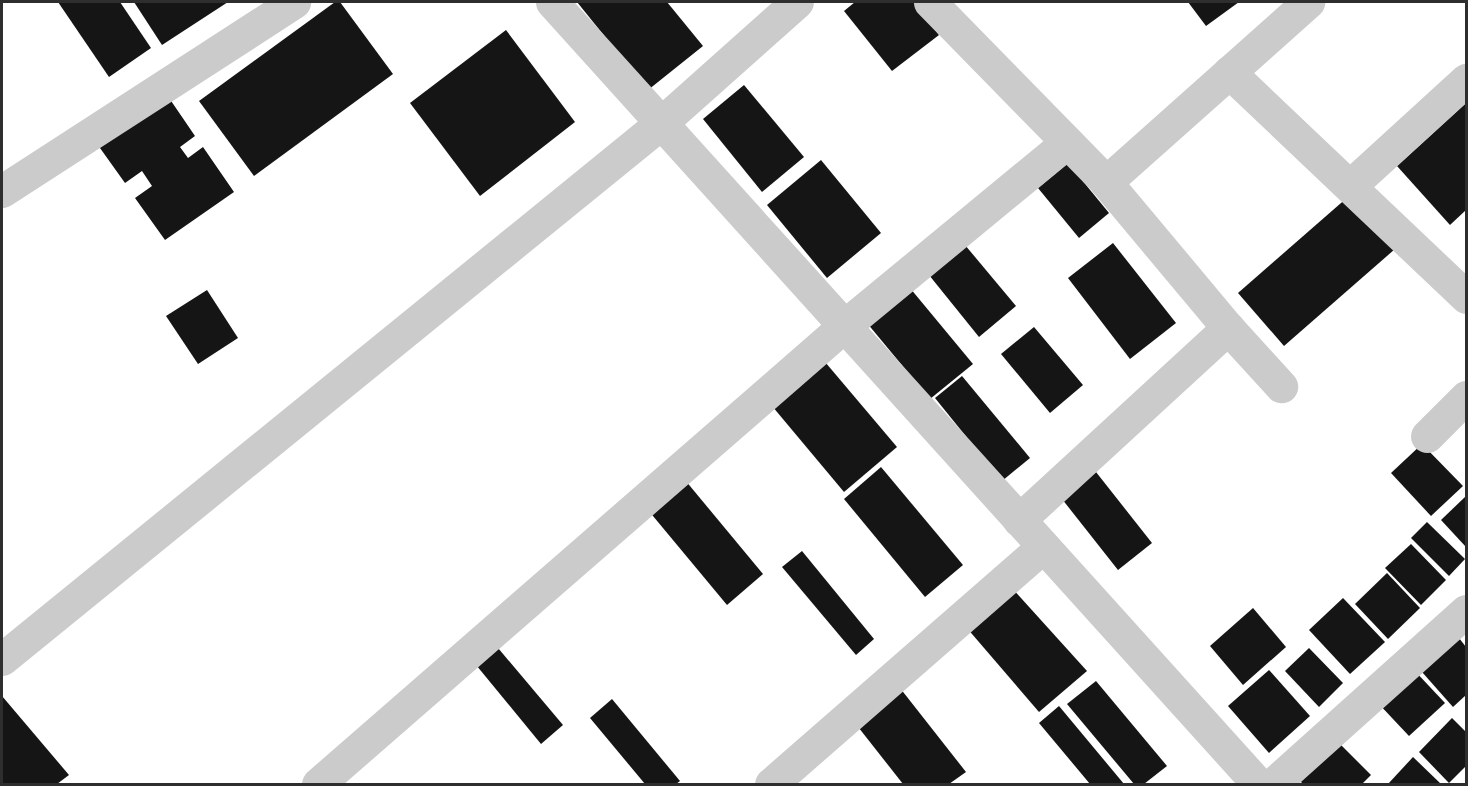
<!DOCTYPE html>
<html>
<head>
<meta charset="utf-8">
<style>
	body { margin:0 }
	#map { position:relative; width:1468px; height:786px; overflow:hidden; background:#fff; font-family:Montserrat,sans-serif }
	div>[style] { position:absolute }
	[style*='--x'] { left:calc(var(--x)*1px); top:calc(var(--y)*1px); width:calc(var(--w)*1px); rotate:calc(var(--a)*1deg) }
	.building>* { inset:0; background:#151515 }
	.minor>* { height:33px; margin:-16.5px; padding:0 16.5px; transform-origin:16.5px; border-radius:16.5px; background:#cbcbcb }
	span { translate:-50% -50%; white-space:nowrap; text-align:center; line-height:1.15; -webkit-text-stroke:6px #fff; paint-order:stroke }
	.frame { position:absolute; inset:0; border:3px solid #2e2e2e; pointer-events:none }
</style>
</head>
<body>
<div id="map">
	<div class="building">
		<div style="clip-path:polygon(58px 2px,120px 2px,151px 48px,109px 77px)"></div>
		<div style="clip-path:polygon(134px 2px,228px 2px,162px 45px)"></div>
		<div style="clip-path:polygon(335px 2px,340px 2px,393px 74px,254px 176px,199px 101px)"></div>
		<div style="clip-path:polygon(577px 2px,667px 2px,703px 46px,648px 90px)"></div>
		<div style="clip-path:polygon(855px 2px,913px 2px,939px 35px,892px 71px,844px 11px)"></div>
		<div style="clip-path:polygon(1188px 2px,1239px 2px,1206px 26px)"></div>
		<div style="clip-path:polygon(506px 30px,575px 122px,480px 196px,410px 103px)"></div>
		<div style="clip-path:polygon(744px 85px,804px 157px,762px 192px,703px 119px)"></div>
		<div style="clip-path:polygon(165px 92px,195px 136px,180px 147px,188px 158px,203px 147px,234px 192px,165px 240px,135px 198px,152px 186px,142px 171px,125px 183px,95px 141px)"></div>
		<div style="clip-path:polygon(1466px 103px,1466px 210px,1450px 225px,1397px 166px)"></div>
		<div style="clip-path:polygon(821px 160px,881px 233px,827px 278px,767px 205px)"></div>
		<div style="clip-path:polygon(1068px 163px,1109px 213px,1079px 238px,1038px 188px)"></div>
		<div style="clip-path:polygon(1349px 196px,1395px 249px,1284px 346px,1238px 293px)"></div>
		<div style="clip-path:polygon(1113px 243px,1176px 323px,1130px 359px,1068px 278px)"></div>
		<div style="clip-path:polygon(965px 245px,1016px 306px,979px 337px,929px 275px)"></div>
		<div style="clip-path:polygon(905px 282px,973px 364px,930px 399px,862px 317px)"></div>
		<div style="clip-path:polygon(207px 290px,238px 338px,198px 364px,166px 316px)"></div>
		<div style="clip-path:polygon(1034px 327px,1083px 385px,1050px 413px,1001px 354px)"></div>
		<div style="clip-path:polygon(820px 356px,897px 447px,844px 492px,767px 400px)"></div>
		<div style="clip-path:polygon(962px 376px,1030px 458px,1002px 481px,935px 398px)"></div>
		<div style="clip-path:polygon(1422px 444px,1463px 486px,1431px 516px,1391px 473px)"></div>
		<div style="clip-path:polygon(881px 467px,963px 565px,925px 597px,844px 499px)"></div>
		<div style="clip-path:polygon(1096px 472px,1152px 543px,1118px 570px,1062px 499px)"></div>
		<div style="clip-path:polygon(685px 480px,763px 574px,727px 605px,648px 510px)"></div>
		<div style="clip-path:polygon(1465px 497px,1466px 498px,1466px 547px,1441px 520px)"></div>
		<div style="clip-path:polygon(1427px 522px,1465px 559px,1449px 576px,1411px 538px)"></div>
		<div style="clip-path:polygon(1411px 544px,1446px 580px,1421px 605px,1385px 568px)"></div>
		<div style="clip-path:polygon(802px 551px,874px 639px,856px 655px,782px 567px)"></div>
		<div style="clip-path:polygon(1387px 573px,1420px 608px,1388px 639px,1355px 604px)"></div>
		<div style="clip-path:polygon(1012px 588px,1087px 671px,1039px 712px,966px 627px)"></div>
		<div style="clip-path:polygon(1343px 598px,1385px 642px,1350px 674px,1309px 630px)"></div>
		<div style="clip-path:polygon(1253px 608px,1286px 647px,1243px 685px,1210px 646px)"></div>
		<div style="clip-path:polygon(1459px 638px,1466px 647px,1466px 695px,1453px 707px,1422px 672px)"></div>
		<div style="clip-path:polygon(493px 642px,563px 725px,541px 744px,472px 660px)"></div>
		<div style="clip-path:polygon(1309px 648px,1343px 683px,1319px 707px,1285px 671px)"></div>
		<div style="clip-path:polygon(1413px 669px,1445px 703px,1409px 736px,1377px 702px)"></div>
		<div style="clip-path:polygon(1269px 670px,1310px 716px,1269px 753px,1228px 706px)"></div>
		<div style="clip-path:polygon(1096px 681px,1167px 766px,1144px 784px,1134px 784px,1067px 704px)"></div>
		<div style="clip-path:polygon(900px 688px,966px 772px,949px 784px,903px 784px,855px 723px)"></div>
		<div style="clip-path:polygon(2px 696px,69px 775px,57px 784px,2px 784px)"></div>
		<div style="clip-path:polygon(612px 699px,680px 781px,676px 784px,645px 784px,590px 718px)"></div>
		<div style="clip-path:polygon(1059px 706px,1124px 784px,1090px 784px,1039px 723px)"></div>
		<div style="clip-path:polygon(1452px 718px,1466px 732px,1466px 766px,1449px 783px,1419px 752px)"></div>
		<div style="clip-path:polygon(1338px 742px,1371px 775px,1362px 784px,1303px 784px,1299px 780px)"></div>
		<div style="clip-path:polygon(1413px 757px,1441px 784px,1388px 784px)"></div>
	</div>
	<div class="minor">
		<div style="--x:552;--y:2;--w:1054;--a:47.92"></div>
		<div style="--x:930;--y:2;--w:252;--a:45.6"></div>
		<div style="--x:1106;--y:182;--w:271;--a:-41.7"></div>
		<div style="--x:1229;--y:72;--w:327;--a:43.5"></div>
		<div style="--x:1351;--y:185;--w:156;--a:-42.4"></div>
		<div style="--x:2;--y:191;--w:348;--a:-32.9"></div>
		<div style="--x:1228;--y:328;--w:79;--a:47.6"></div>
		<div style="--x:1427;--y:436;--w:55;--a:-45"></div>
		<div style="--x:1019;--y:520;--w:284;--a:-42.6"></div>
		<div style="--x:1228;--y:328;--w:190;--a:-129.9"></div>
		<div style="--x:2;--y:659;--w:849;--a:-39.12"></div>
		<div style="--x:661;--y:123;--w:182;--a:-41.7"></div>
		<div style="--x:318;--y:784;--w:697;--a:-41.05"></div>
		<div style="--x:844;--y:326;--w:289;--a:-39.5"></div>
		<div style="--x:771;--y:784;--w:361;--a:-41.1"></div>
		<div style="--x:1273;--y:784;--w:259;--a:-41.9"></div>
	</div>
	<div class="frame"></div>
</div>
</body>
</html>
